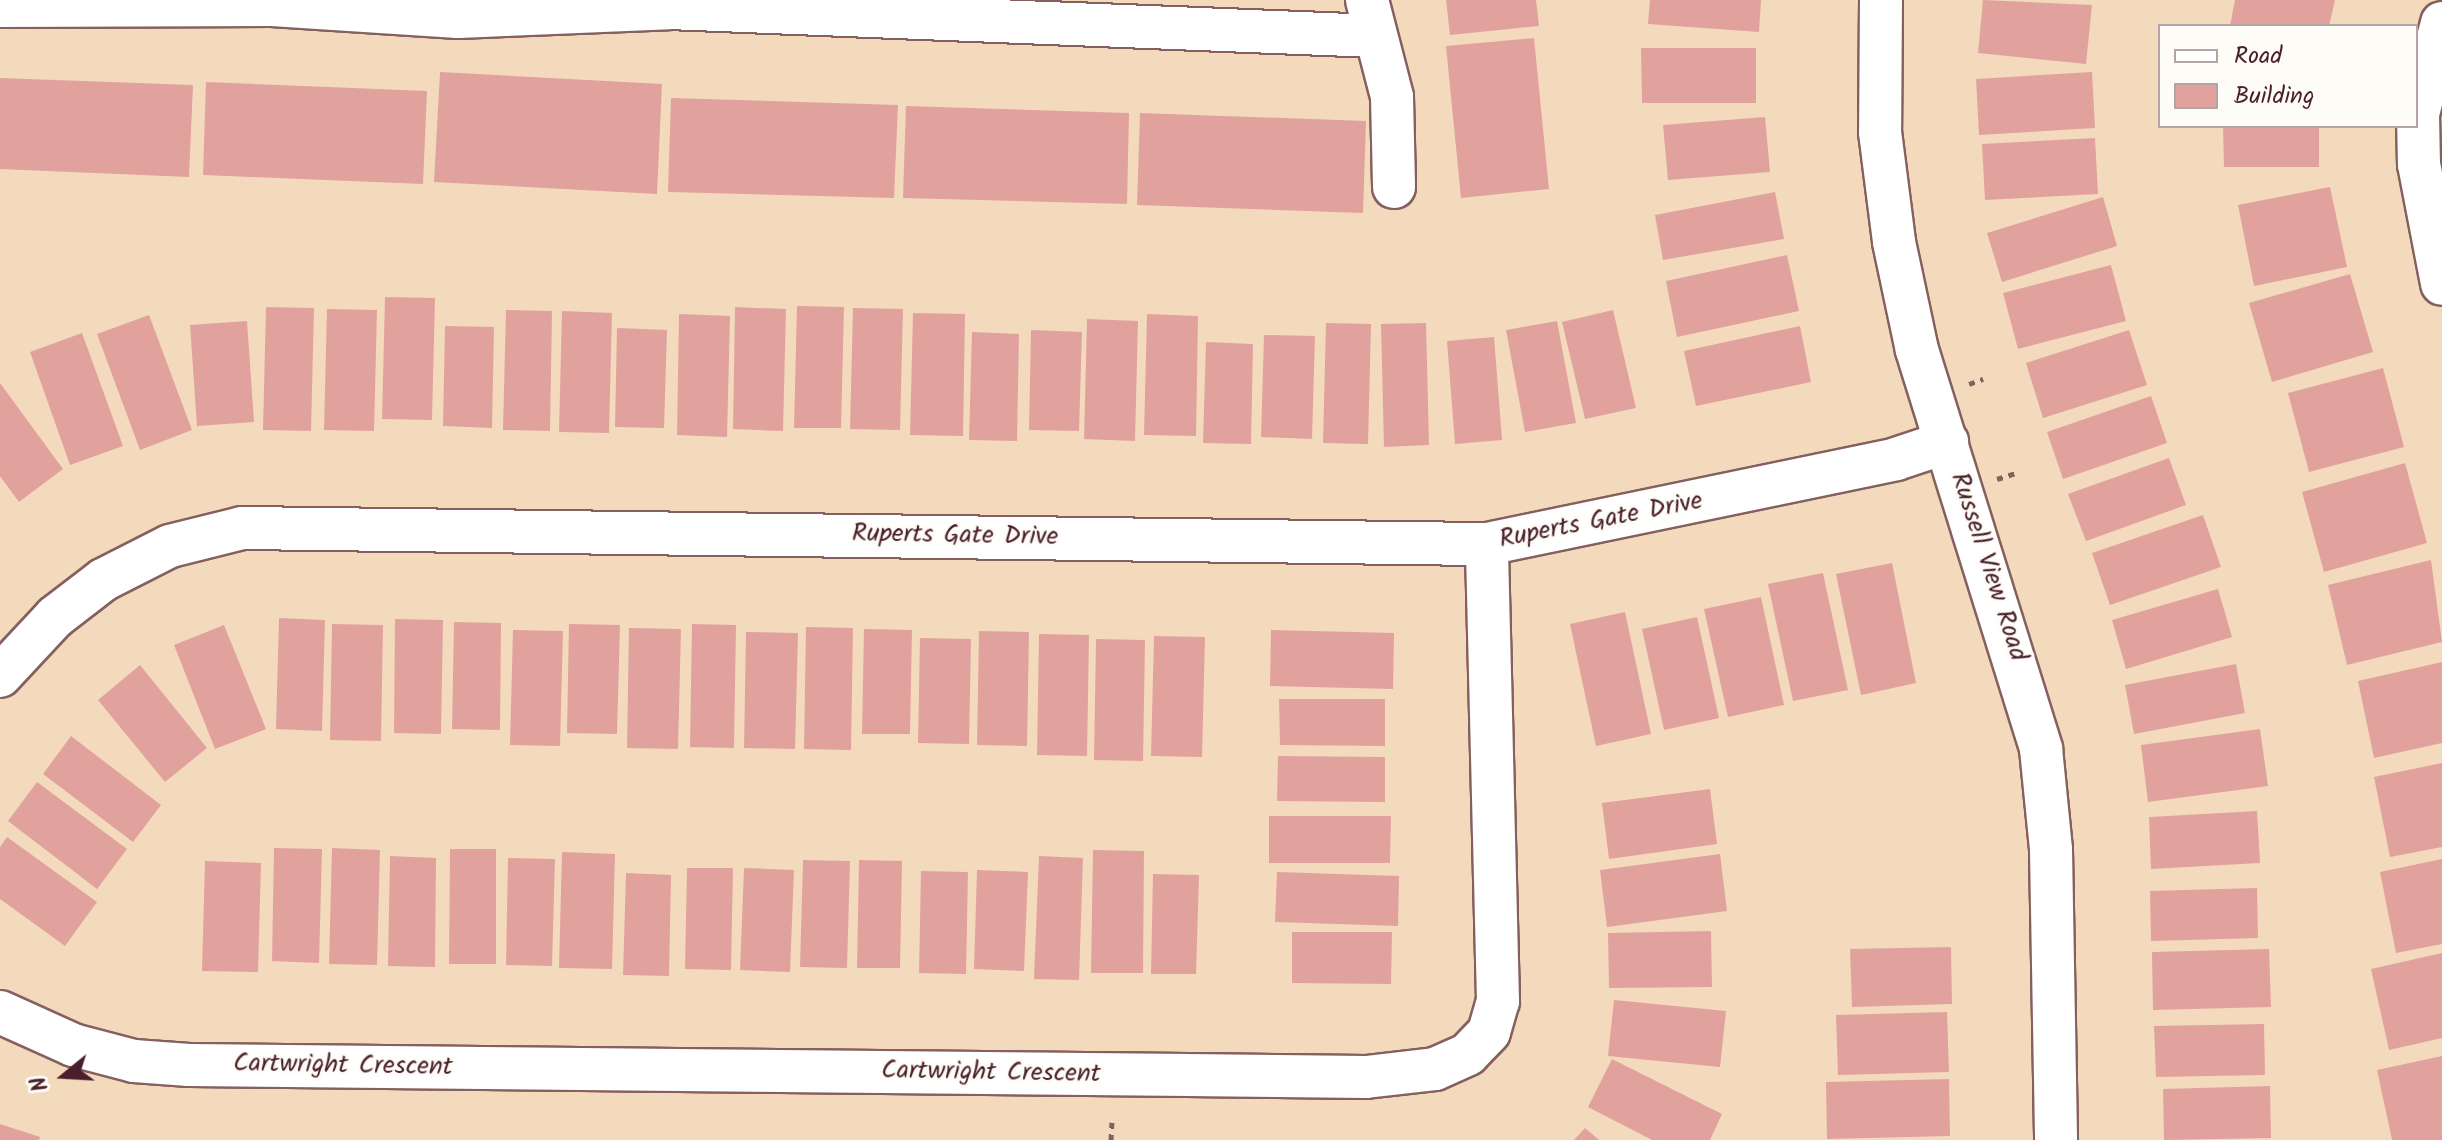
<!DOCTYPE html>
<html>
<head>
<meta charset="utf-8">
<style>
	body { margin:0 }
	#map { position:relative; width:2442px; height:1140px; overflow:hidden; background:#f3dabd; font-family:Kalam,sans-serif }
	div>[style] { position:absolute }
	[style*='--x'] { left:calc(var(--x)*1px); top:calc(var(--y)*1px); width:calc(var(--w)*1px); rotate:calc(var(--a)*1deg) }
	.building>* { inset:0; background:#e1a29e }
	.path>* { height:5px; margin-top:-2.5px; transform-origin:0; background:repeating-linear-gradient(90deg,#85605e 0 6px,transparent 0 12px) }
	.roads { filter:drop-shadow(2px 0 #85605e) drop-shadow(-2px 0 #85605e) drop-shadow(0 2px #85605e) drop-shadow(0 -2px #85605e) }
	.minor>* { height:42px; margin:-21px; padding:0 21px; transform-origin:21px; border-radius:21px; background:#fff }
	span { translate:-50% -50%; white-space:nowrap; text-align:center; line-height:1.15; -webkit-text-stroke:6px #fdfcf7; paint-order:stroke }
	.street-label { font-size:26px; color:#4a1f2b }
	.legend { position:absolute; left:2158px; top:24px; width:260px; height:104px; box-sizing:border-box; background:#fdfcf7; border:2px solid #b5a4a5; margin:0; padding:10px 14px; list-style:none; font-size:24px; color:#4a1f2b }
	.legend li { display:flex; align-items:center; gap:16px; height:40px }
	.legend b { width:40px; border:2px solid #b5a4a5 }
	.north { position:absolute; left:24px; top:1036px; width:80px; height:80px; -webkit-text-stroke:6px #fdfcf7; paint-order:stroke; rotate:252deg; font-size:22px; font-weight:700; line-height:32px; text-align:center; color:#4a1f2b }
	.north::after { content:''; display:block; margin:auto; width:28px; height:36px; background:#4a1f2b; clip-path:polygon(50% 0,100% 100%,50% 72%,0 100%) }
</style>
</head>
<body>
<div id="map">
	<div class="building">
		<div style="clip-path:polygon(1446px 0,1536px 0,1539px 26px,1450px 35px)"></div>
		<div style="clip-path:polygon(1650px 0,1761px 0,1759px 32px,1648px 24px)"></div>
		<div style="clip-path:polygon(1983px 0,2092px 5px,2086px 64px,1978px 53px)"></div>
		<div style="clip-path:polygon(2235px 0,2335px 0,2329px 26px,2230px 26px)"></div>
		<div style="clip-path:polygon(1534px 38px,1549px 189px,1461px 198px,1446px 46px)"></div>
		<div style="clip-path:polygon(1641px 48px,1756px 48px,1756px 103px,1642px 103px)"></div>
		<div style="clip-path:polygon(440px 72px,662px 84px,657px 194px,434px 182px)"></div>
		<div style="clip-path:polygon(2092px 72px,2095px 128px,1979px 135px,1976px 79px)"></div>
		<div style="clip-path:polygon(0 78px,193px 85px,189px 177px,0 169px)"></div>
		<div style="clip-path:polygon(206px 82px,427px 91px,423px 184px,203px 175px)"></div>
		<div style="clip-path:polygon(671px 98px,898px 105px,894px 198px,668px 192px)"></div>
		<div style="clip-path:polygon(906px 106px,1129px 113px,1127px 204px,903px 198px)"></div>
		<div style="clip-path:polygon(1140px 113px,1366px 121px,1363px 213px,1137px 205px)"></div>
		<div style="clip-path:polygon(1765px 117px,1770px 172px,1668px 180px,1663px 125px)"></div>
		<div style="clip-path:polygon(2223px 126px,2319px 126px,2319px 167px,2224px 167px)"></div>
		<div style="clip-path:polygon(2095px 138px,2098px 194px,1985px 200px,1982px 144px)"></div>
		<div style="clip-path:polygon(2330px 187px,2347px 267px,2254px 286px,2238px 205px)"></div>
		<div style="clip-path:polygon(1775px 192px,1784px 239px,1663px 260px,1655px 215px)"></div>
		<div style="clip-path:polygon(2103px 197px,2117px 246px,2002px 282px,1987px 233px)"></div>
		<div style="clip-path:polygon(1787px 255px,1799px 311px,1677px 337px,1666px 281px)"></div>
		<div style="clip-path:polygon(2111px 265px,2126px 321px,2018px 349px,2003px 293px)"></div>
		<div style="clip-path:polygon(2350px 274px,2373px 352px,2272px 382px,2249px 303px)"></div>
		<div style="clip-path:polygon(385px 297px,435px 298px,432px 420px,382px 419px)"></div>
		<div style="clip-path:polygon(797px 306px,844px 307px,841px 428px,794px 428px)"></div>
		<div style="clip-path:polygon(266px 307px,314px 308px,311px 431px,263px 430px)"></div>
		<div style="clip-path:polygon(735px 307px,786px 309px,783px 431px,733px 429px)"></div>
		<div style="clip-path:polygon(853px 308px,903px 309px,900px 430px,850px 429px)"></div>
		<div style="clip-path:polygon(327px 309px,377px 310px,374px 431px,324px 430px)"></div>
		<div style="clip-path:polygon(506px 310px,552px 311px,550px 431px,503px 430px)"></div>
		<div style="clip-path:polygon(1613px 310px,1636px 408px,1585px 419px,1562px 322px)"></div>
		<div style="clip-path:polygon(562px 311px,612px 313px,609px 433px,559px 432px)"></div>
		<div style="clip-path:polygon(913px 313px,965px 314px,963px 436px,910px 435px)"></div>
		<div style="clip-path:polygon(679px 314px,730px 316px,727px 437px,677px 435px)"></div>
		<div style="clip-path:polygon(1147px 314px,1198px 316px,1196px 436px,1144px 435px)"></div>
		<div style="clip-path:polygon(149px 315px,192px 430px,140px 450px,97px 334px)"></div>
		<div style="clip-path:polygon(1087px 319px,1138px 321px,1135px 441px,1084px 439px)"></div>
		<div style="clip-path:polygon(247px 321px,254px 422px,197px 426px,190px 325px)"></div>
		<div style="clip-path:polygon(1557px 321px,1576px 423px,1525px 432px,1506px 330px)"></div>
		<div style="clip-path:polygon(1326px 323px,1371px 324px,1368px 444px,1323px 443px)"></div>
		<div style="clip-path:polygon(1426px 323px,1429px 445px,1384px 447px,1381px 324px)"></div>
		<div style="clip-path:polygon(445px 326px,494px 327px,492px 428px,443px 426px)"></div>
		<div style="clip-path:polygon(1800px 326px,1811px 382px,1696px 406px,1684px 351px)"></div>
		<div style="clip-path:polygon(617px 328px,667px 330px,664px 428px,615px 427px)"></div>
		<div style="clip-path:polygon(1031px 330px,1082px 332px,1079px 431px,1029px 430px)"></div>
		<div style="clip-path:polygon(2129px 330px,2147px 385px,2043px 418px,2026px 363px)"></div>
		<div style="clip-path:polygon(972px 332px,1019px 334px,1017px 441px,969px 440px)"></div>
		<div style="clip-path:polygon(82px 333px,123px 446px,70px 465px,30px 352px)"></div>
		<div style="clip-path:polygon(1264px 335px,1315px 336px,1312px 439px,1261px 437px)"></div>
		<div style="clip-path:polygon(1494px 337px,1502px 440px,1455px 444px,1447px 341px)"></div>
		<div style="clip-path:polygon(1206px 342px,1253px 344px,1251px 444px,1203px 443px)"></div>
		<div style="clip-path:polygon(2383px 368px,2404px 447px,2309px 472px,2288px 393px)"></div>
		<div style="clip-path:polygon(0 383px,63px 469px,19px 502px,0 476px)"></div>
		<div style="clip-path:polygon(2151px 396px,2167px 443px,2063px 479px,2047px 432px)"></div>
		<div style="clip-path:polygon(2169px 458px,2186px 505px,2086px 541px,2068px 494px)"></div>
		<div style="clip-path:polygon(2405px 463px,2427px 543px,2324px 572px,2302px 492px)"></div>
		<div style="clip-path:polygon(2203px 515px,2221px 567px,2110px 605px,2092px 553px)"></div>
		<div style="clip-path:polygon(2431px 560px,2442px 642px,2347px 665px,2328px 585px)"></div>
		<div style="clip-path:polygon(1892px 563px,1916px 683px,1861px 695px,1836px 574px)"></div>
		<div style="clip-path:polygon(1823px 573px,1848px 690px,1793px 701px,1768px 584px)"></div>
		<div style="clip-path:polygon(2218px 589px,2232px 637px,2126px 669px,2112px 620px)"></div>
		<div style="clip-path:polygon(1761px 597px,1784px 705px,1728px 717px,1704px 609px)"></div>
		<div style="clip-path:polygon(1625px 612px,1651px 734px,1596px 746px,1570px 624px)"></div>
		<div style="clip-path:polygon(1697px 617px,1719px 718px,1664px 730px,1642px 629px)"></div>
		<div style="clip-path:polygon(279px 618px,325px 620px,322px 731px,276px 729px)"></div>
		<div style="clip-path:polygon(395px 619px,443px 620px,441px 734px,394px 733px)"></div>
		<div style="clip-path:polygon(454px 622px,501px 623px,500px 730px,452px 729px)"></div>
		<div style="clip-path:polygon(332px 624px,383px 625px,381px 741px,330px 740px)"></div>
		<div style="clip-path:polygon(569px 624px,620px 625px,617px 734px,567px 733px)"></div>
		<div style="clip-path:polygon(692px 624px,736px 625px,734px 748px,690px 747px)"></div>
		<div style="clip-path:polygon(224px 625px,266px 729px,215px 749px,174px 645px)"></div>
		<div style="clip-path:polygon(806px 627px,853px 628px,851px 750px,804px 749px)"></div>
		<div style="clip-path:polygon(629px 628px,681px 629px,678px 749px,627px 748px)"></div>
		<div style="clip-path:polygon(864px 629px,912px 630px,910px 734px,862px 734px)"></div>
		<div style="clip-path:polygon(513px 630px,563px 631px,560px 746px,510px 745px)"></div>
		<div style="clip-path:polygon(1271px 630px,1394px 633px,1393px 689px,1270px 686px)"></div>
		<div style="clip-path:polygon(979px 631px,1029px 632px,1027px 746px,977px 745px)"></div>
		<div style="clip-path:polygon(746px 632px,798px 633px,795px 749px,744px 748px)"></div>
		<div style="clip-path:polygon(1039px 634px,1089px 635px,1087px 756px,1037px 755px)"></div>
		<div style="clip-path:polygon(1154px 636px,1205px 637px,1202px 757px,1151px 756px)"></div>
		<div style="clip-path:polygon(920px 638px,971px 639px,969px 744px,918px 743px)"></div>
		<div style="clip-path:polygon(1096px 639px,1145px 640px,1143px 761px,1094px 760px)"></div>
		<div style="clip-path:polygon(2442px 662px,2442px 743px,2374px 758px,2358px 681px)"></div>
		<div style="clip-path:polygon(2236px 664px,2245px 713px,2134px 734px,2125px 685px)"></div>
		<div style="clip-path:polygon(140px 665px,207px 748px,165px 782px,98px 700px)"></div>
		<div style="clip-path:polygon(1279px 699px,1385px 699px,1385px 746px,1280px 745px)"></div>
		<div style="clip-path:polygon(2260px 729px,2268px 786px,2148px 802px,2141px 745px)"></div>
		<div style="clip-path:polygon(71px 736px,161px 805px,133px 842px,43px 774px)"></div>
		<div style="clip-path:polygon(1278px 756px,1385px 757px,1385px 802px,1277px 801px)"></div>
		<div style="clip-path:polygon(2442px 763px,2442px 847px,2390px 857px,2374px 777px)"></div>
		<div style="clip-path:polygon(37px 782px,127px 849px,97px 889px,8px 821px)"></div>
		<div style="clip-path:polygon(1710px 789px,1717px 844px,1609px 859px,1602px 803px)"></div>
		<div style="clip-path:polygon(2257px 811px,2260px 863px,2151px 869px,2149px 817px)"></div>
		<div style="clip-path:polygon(1269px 816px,1391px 816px,1390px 863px,1269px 863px)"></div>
		<div style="clip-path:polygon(7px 837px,97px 902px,65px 946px,0 899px,0 847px)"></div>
		<div style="clip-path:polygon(274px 848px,322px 849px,319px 963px,272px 961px)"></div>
		<div style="clip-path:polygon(332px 848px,380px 850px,377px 965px,329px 964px)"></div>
		<div style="clip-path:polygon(450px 849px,496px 849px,496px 964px,449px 964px)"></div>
		<div style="clip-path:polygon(1093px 850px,1144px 851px,1143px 973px,1091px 973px)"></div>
		<div style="clip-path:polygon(562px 852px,615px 854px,612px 969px,559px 968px)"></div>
		<div style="clip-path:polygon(1720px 854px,1727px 911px,1607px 927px,1600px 870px)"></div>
		<div style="clip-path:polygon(390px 856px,436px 858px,435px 967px,388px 966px)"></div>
		<div style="clip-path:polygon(1039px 856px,1083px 858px,1079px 980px,1034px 979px)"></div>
		<div style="clip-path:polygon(508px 858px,555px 859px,552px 966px,506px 965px)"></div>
		<div style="clip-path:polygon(2442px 859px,2442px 944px,2396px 953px,2380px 872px)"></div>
		<div style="clip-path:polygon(803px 860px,850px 861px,847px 968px,800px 967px)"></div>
		<div style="clip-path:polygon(859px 860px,902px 861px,900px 968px,857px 968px)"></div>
		<div style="clip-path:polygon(205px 861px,261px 863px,258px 972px,202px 971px)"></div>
		<div style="clip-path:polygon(687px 868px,733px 868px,731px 970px,685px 969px)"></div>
		<div style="clip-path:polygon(744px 868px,794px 870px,790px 972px,740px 970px)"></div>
		<div style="clip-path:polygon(977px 870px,1028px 872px,1024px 971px,974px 969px)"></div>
		<div style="clip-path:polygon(921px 871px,968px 872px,966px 974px,919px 973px)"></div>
		<div style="clip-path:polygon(1277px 872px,1399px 876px,1398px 926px,1275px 922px)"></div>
		<div style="clip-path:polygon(626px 873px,671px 875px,669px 976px,623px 975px)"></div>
		<div style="clip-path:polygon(1153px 874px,1199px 875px,1196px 974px,1151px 974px)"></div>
		<div style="clip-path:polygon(2257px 888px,2258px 938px,2151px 941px,2150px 891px)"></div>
		<div style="clip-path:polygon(1711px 931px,1712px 987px,1609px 988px,1608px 933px)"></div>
		<div style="clip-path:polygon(1292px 932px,1392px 932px,1391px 984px,1292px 983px)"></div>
		<div style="clip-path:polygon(1951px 947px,1952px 1004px,1852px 1007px,1850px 949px)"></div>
		<div style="clip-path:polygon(2269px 949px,2271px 1007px,2153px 1010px,2152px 952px)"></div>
		<div style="clip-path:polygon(2442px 953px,2442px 1038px,2389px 1050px,2371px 969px)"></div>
		<div style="clip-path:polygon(1614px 1000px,1726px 1011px,1720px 1067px,1608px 1056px)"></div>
		<div style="clip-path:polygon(1947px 1012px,1949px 1072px,1838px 1075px,1836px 1015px)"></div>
		<div style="clip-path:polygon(2264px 1024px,2265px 1075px,2156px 1077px,2154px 1026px)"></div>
		<div style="clip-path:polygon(2442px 1056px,2442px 1140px,2392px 1140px,2377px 1070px)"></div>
		<div style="clip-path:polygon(1612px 1059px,1722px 1114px,1710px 1140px,1652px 1140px,1588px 1107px)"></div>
		<div style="clip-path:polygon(1949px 1079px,1950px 1136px,1827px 1139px,1826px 1082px)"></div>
		<div style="clip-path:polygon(2270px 1086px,2271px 1138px,2164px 1140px,2163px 1089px)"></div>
		<div style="clip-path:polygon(0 1124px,40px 1137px,39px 1140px,0 1140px)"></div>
		<div style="clip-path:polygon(1585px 1128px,1599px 1140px,1574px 1140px)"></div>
	</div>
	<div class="path">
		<div style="--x:1969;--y:384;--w:15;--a:-20"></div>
		<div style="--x:1997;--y:479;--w:20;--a:-18"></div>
		<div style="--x:1111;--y:1140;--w:18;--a:-87"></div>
	</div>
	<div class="roads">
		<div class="minor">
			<div style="--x:1367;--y:0;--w:100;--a:75.5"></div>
			<div style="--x:1392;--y:97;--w:90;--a:88.7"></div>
			<div style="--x:1881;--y:0;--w:132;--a:90.4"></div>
			<div style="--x:1880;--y:132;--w:111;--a:82.7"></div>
			<div style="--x:1894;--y:242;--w:110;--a:78"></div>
			<div style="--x:1917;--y:350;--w:418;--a:72.7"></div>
			<div style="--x:2041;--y:749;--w:101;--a:84.3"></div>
			<div style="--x:2051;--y:850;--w:290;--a:89"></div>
			<div style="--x:0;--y:6;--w:272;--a:-0.2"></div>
			<div style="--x:272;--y:5;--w:186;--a:3.7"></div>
			<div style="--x:458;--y:17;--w:211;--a:-2.4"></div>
			<div style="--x:669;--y:8;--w:707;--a:2.27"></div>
			<div style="--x:2442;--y:23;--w:94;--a:104.8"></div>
			<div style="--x:2418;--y:114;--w:50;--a:88.9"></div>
			<div style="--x:2419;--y:164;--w:122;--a:79.1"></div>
			<div style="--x:0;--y:676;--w:81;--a:-47"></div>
			<div style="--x:55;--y:617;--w:61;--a:-37.6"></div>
			<div style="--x:103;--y:580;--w:75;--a:-26.9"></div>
			<div style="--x:170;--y:546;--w:74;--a:-14"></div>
			<div style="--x:242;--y:528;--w:1245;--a:0.74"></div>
			<div style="--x:1487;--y:544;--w:418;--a:-11.7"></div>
			<div style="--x:1896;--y:459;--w:54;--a:-18.4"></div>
			<div style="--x:0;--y:1012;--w:80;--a:24.3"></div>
			<div style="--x:73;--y:1045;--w:63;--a:14.7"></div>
			<div style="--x:134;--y:1061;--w:55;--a:4.2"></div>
			<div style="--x:189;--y:1065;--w:1177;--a:0.58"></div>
			<div style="--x:1366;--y:1077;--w:69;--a:-6.6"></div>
			<div style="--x:1435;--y:1069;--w:36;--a:-24"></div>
			<div style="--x:1468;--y:1054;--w:30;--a:-46"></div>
			<div style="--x:1489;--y:1032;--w:32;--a:-74"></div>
			<div style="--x:1498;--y:1001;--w:457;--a:-91.4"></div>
		</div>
	</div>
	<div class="street-label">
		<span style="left:1601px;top:521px;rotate:-11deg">Ruperts Gate Drive</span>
		<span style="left:955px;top:536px;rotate:1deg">Ruperts Gate Drive</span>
		<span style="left:1988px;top:567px;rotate:72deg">Russell View Road</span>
		<span style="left:343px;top:1066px;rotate:1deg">Cartwright Crescent</span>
		<span style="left:991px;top:1073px;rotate:1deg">Cartwright Crescent</span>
	</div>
	<ul class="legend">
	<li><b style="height:10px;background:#fff"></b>Road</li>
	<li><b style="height:22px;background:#e1a29e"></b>Building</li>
	</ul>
	<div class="north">N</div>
</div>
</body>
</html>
